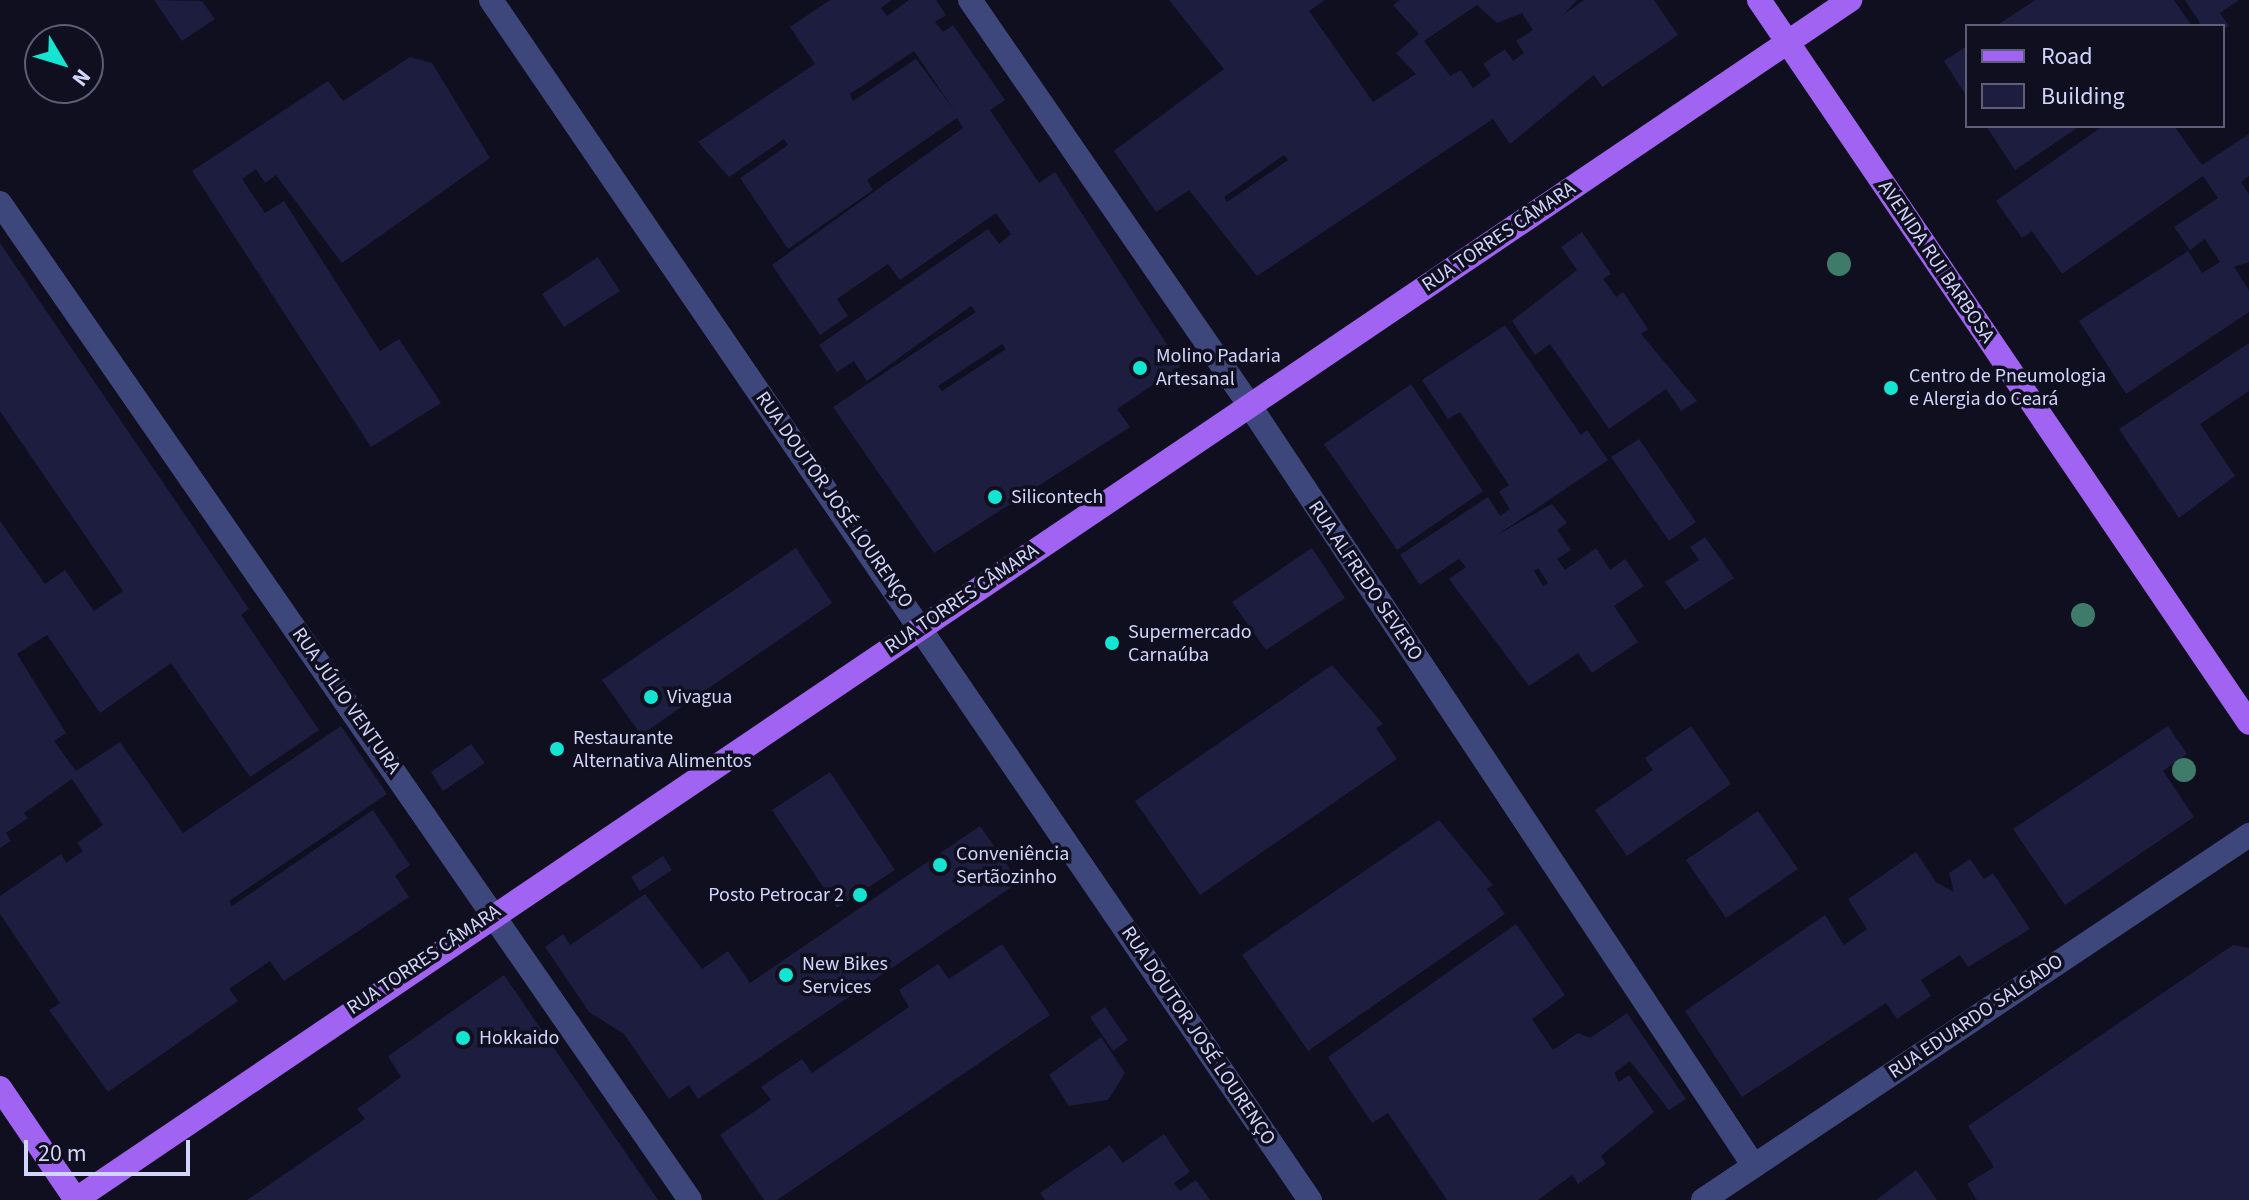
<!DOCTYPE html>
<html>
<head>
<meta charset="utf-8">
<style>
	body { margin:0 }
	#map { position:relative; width:2249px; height:1200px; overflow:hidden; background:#0f0f20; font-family:"Source Sans 3",sans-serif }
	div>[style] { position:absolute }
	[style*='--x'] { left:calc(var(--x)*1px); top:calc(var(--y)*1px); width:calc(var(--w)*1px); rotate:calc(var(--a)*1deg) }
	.building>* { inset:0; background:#1d1d3f }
	.minor>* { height:24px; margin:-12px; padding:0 12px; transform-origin:12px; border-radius:12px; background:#3e477b }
	.major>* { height:24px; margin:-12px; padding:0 12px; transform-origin:12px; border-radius:12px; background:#a163f1 }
	.trees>* { width:24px; height:24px; margin:-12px; border-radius:50%; background:#3e7b68 }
	.dots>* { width:22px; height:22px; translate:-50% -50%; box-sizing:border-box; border:4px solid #0f0f20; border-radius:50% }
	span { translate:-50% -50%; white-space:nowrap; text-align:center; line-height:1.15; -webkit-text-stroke:7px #0f0f20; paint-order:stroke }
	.street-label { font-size:20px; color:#d2d5fb }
	.poi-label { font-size:20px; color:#d2d5fb }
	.left { translate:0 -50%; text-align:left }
	.right { translate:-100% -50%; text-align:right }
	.legend { position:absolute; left:1965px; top:24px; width:260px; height:104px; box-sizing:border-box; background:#0f0f20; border:2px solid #5d5e78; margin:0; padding:10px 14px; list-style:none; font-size:24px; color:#d2d5fb }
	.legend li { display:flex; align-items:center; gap:16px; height:40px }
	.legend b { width:40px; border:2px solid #5d5e78 }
	.north { position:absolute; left:24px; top:24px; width:80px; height:80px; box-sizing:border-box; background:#0f0f20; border:2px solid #5d5e78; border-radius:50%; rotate:128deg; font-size:22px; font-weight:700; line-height:32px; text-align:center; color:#d2d5fb }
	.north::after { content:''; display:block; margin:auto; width:28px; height:36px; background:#14e4d2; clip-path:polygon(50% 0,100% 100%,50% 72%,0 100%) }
	.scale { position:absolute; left:24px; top:1140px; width:166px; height:36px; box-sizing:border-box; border:4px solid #d2d5fb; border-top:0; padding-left:10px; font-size:24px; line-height:28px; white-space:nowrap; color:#d2d5fb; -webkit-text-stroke:6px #0f0f20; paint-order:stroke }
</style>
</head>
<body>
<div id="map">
	<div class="building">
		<div style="clip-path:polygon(154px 0,202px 1px,215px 19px,182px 41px)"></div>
		<div style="clip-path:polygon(evenodd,830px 0,892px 0,881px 8px,887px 16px,909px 0,936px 0,946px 15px,935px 22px,943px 32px,953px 25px,1005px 100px,990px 110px,1039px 183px,1055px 172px,1181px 366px,1117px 409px,1130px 427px,934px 553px,833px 407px,976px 312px,971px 306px,867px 381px,854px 361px,837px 372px,819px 345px,988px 229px,999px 244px,1011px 234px,996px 213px,900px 280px,888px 264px,837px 299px,848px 316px,820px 335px,772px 265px,963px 128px,957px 118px,867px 180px,873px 190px,788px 249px,740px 178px,788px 145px,784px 139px,729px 177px,698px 142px,815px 64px,790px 27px,830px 0,914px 51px,955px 111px,916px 59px,853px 101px,850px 94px,914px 51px,830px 0,1002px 344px,1006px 349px,942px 391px,938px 386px,1002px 344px)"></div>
		<div style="clip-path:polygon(evenodd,1169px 0,1325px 0,1309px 11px,1373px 102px,1416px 74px,1396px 53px,1419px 34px,1393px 5px,1400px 0,1577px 0,1564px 14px,1584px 0,1654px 0,1678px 35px,1602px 87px,1594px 75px,1510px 144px,1493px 119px,1257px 276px,1189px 190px,1156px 212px,1114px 151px,1224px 69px,1169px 0,1477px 5px,1497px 23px,1522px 13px,1533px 30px,1516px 41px,1524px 53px,1513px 61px,1505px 49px,1483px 64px,1491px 75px,1473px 88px,1461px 70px,1450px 76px,1424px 41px,1477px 5px,1169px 0,1284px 155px,1288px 160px,1227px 202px,1224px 197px,1284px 155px)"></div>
		<div style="clip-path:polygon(2035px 0,2174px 0,2192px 26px,1996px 26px)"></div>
		<div style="clip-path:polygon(2185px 0,2239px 0,2220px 13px,2229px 26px,2223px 30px,2195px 26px,2200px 23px)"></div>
		<div style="clip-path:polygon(1967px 46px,1967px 97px,1944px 61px)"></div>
		<div style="clip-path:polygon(410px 57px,432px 63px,490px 158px,342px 263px,276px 175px,265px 183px,256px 169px,242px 179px,265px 213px,284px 201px,380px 351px,399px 339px,441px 403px,371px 447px,192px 171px,328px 81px,343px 101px)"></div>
		<div style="clip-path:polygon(1986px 126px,2080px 126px,2015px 170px)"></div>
		<div style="clip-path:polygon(2103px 126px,2174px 126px,2202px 165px,2249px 134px,2249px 176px,2241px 182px,2249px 194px,2249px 262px,2234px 267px,2249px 290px,2249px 312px,2126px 394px,2079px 321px,2188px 251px,2202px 273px,2220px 262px,2205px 239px,2190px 250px,2174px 227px,2218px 198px,2203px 176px,2062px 274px,2032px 231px,2022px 238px,1996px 201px)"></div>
		<div style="clip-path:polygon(1582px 232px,1611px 274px,1603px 279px,1616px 297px,1623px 292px,1648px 329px,1641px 334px,1697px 401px,1681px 411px,1666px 389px,1609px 429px,1550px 344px,1535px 355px,1512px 321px,1577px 270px,1561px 247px)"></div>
		<div style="clip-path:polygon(0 243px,249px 609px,241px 615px,319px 730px,250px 777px,171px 663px,100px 713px,47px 635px,17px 654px,66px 733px,54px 741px,76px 771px,120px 742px,183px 833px,341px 726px,387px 794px,229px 901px,232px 906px,373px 810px,410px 865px,395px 876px,409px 897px,284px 981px,270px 961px,229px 989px,238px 1001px,108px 1092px,49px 1010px,60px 1003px,0 914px,0 896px,61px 854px,66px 863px,83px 851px,77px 843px,103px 825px,72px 779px,24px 813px,28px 818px,6px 833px,11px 841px,0 848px,0 521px,45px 584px,65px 570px,94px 611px,123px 591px,0 411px)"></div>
		<div style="clip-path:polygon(598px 257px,620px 291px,564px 327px,542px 294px)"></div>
		<div style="clip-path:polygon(evenodd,1505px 325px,1581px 435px,1587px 430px,1608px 460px,1497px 535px,1552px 504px,1567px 523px,1557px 530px,1571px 550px,1557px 559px,1565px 570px,1596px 548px,1610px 570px,1625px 559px,1644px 586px,1614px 606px,1638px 642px,1592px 673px,1578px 653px,1529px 686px,1449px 579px,1466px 567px,1459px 559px,1420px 585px,1400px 555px,1488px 497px,1500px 516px,1510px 509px,1499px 492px,1509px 485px,1460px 412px,1448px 419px,1422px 380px,1505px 325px,1538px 568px,1548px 583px,1543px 586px,1534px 571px,1538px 568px)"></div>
		<div style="clip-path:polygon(2249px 343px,2249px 391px,2200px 424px,2235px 476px,2179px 518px,2119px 429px)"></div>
		<div style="clip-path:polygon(1411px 384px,1483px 491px,1397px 550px,1324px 444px)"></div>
		<div style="clip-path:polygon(1639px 439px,1696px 522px,1669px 541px,1611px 457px)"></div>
		<div style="clip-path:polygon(1705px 537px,1734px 578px,1685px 610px,1665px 582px,1699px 560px,1690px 547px)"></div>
		<div style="clip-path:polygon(796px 548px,832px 603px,641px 735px,602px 680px)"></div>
		<div style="clip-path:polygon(1312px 548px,1345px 598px,1266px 650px,1232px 602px)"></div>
		<div style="clip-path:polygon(1332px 665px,1383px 724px,1376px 728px,1397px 759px,1200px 895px,1135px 801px)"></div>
		<div style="clip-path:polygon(1691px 726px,1731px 784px,1627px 856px,1595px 810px,1653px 770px,1645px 758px)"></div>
		<div style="clip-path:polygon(2168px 726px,2187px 754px,2163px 771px,2194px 817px,2065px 905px,2013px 829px)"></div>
		<div style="clip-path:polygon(471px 744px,485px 763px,443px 791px,431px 772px)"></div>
		<div style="clip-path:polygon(830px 772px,895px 870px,837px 908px,772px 810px)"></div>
		<div style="clip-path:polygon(1758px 811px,1798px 869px,1726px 918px,1686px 860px)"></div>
		<div style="clip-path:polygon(1439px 820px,1493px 885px,1487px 889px,1505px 914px,1308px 1051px,1242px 955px)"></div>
		<div style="clip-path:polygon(980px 826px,1019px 882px,698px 1099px,689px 1085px,669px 1099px,624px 1034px,589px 1012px,545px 947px,563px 934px,570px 945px,645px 894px,702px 969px,728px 951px,750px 983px)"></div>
		<div style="clip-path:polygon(1916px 852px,1936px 882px,1954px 892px,1949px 873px,1970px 859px,1984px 879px,1993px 873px,2030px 929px,1968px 967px,1960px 955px,1921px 980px,1931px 996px,1897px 1019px,1886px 1003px,1742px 1097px,1685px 1011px,1825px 915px,1844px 945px,1867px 929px,1848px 899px)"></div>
		<div style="clip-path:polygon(663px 856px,672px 870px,640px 891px,631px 877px)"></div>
		<div style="clip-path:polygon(1516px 924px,1565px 995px,1532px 1019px,1553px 1050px,1578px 1033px,1590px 1038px,1627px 1013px,1686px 1099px,1669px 1110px,1630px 1061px,1614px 1073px,1619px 1082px,1629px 1075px,1654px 1112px,1601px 1156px,1606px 1164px,1578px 1184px,1572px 1175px,1538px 1200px,1447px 1200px,1388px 1113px,1372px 1123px,1328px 1057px)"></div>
		<div style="clip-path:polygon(1002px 944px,1050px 1015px,777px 1200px,764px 1200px,720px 1135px,771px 1100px,761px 1087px,802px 1059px,812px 1073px,909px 1007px,899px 990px,938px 964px,949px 979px)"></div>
		<div style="clip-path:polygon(2233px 945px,2249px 948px,2249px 1200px,1977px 1200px,1967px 1184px,1994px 1167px,1968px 1126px)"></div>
		<div style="clip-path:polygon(504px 975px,658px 1200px,247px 1200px,365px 1119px,357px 1109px,401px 1077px,388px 1056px)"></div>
		<div style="clip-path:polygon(1105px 1007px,1128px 1040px,1113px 1051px,1090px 1017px)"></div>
		<div style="clip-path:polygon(1101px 1037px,1125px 1073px,1108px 1100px,1069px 1106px,1049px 1075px)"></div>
		<div style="clip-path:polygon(1164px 1134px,1190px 1172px,1174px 1183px,1180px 1191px,1196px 1180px,1210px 1200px,1045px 1200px,1040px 1193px,1110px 1145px,1123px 1163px)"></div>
		<div style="clip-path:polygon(1916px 1170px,1937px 1200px,1876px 1200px)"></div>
	</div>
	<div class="minor">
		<div style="--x:491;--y:0;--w:1453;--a:55.69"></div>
		<div style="--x:970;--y:0;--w:493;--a:55.4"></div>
		<div style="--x:1250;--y:406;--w:912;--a:56.45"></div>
		<div style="--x:0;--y:203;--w:1212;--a:55.31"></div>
		<div style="--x:1703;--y:1200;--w:657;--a:-33.76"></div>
	</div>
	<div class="major">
		<div style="--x:1759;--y:0;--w:873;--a:55.87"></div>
		<div style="--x:0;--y:1088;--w:135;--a:55.8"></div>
		<div style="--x:75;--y:1200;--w:2143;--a:-34.06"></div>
	</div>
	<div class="trees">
		<div style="left:1839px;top:264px"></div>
		<div style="left:2083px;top:615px"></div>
		<div style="left:2184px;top:770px"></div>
	</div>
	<div class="dots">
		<div style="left:1140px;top:368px;background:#14e4d2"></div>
		<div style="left:1891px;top:388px;background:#14e4d2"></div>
		<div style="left:995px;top:497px;background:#14e4d2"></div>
		<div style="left:1112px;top:643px;background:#14e4d2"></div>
		<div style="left:651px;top:697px;background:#14e4d2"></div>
		<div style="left:557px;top:749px;background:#14e4d2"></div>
		<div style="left:940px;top:865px;background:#14e4d2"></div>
		<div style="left:860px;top:895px;background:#14e4d2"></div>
		<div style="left:786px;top:975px;background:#14e4d2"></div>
		<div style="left:463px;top:1038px;background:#14e4d2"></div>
	</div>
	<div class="street-label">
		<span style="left:1499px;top:237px;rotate:-34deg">RUA TORRES CÂMARA</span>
		<span style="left:1936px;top:262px;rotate:56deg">AVENIDA RUI BARBOSA</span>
		<span style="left:834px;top:500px;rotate:55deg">RUA DOUTOR JOSÉ LOURENÇO</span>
		<span style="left:1365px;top:581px;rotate:56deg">RUA ALFREDO SEVERO</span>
		<span style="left:962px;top:599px;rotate:-34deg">RUA TORRES CÂMARA</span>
		<span style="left:346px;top:701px;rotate:55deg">RUA JÚLIO VENTURA</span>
		<span style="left:424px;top:960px;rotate:-34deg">RUA TORRES CÂMARA</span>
		<span style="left:1976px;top:1017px;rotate:-34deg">RUA EDUARDO SALGADO</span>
		<span style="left:1198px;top:1036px;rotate:56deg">RUA DOUTOR JOSÉ LOURENÇO</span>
	</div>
	<div class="poi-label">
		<span class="left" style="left:1156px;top:368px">Molino Padaria<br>Artesanal</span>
		<span class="left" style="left:1909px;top:388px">Centro de Pneumologia<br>e Alergia do Ceará</span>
		<span class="left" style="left:1011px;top:497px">Silicontech</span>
		<span class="left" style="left:1128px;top:644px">Supermercado<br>Carnaúba</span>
		<span class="left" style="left:667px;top:697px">Vivagua</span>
		<span class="left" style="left:573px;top:750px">Restaurante<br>Alternativa Alimentos</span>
		<span class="left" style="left:956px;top:866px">Conveniência<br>Sertãozinho</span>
		<span class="right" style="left:844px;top:895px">Posto Petrocar 2</span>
		<span class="left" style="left:802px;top:976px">New Bikes<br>Services</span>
		<span class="left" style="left:479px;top:1038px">Hokkaido</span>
	</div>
	<ul class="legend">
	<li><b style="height:10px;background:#a163f1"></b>Road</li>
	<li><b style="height:22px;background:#1d1d3f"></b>Building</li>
	</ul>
	<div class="north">N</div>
	<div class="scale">20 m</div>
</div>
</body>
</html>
